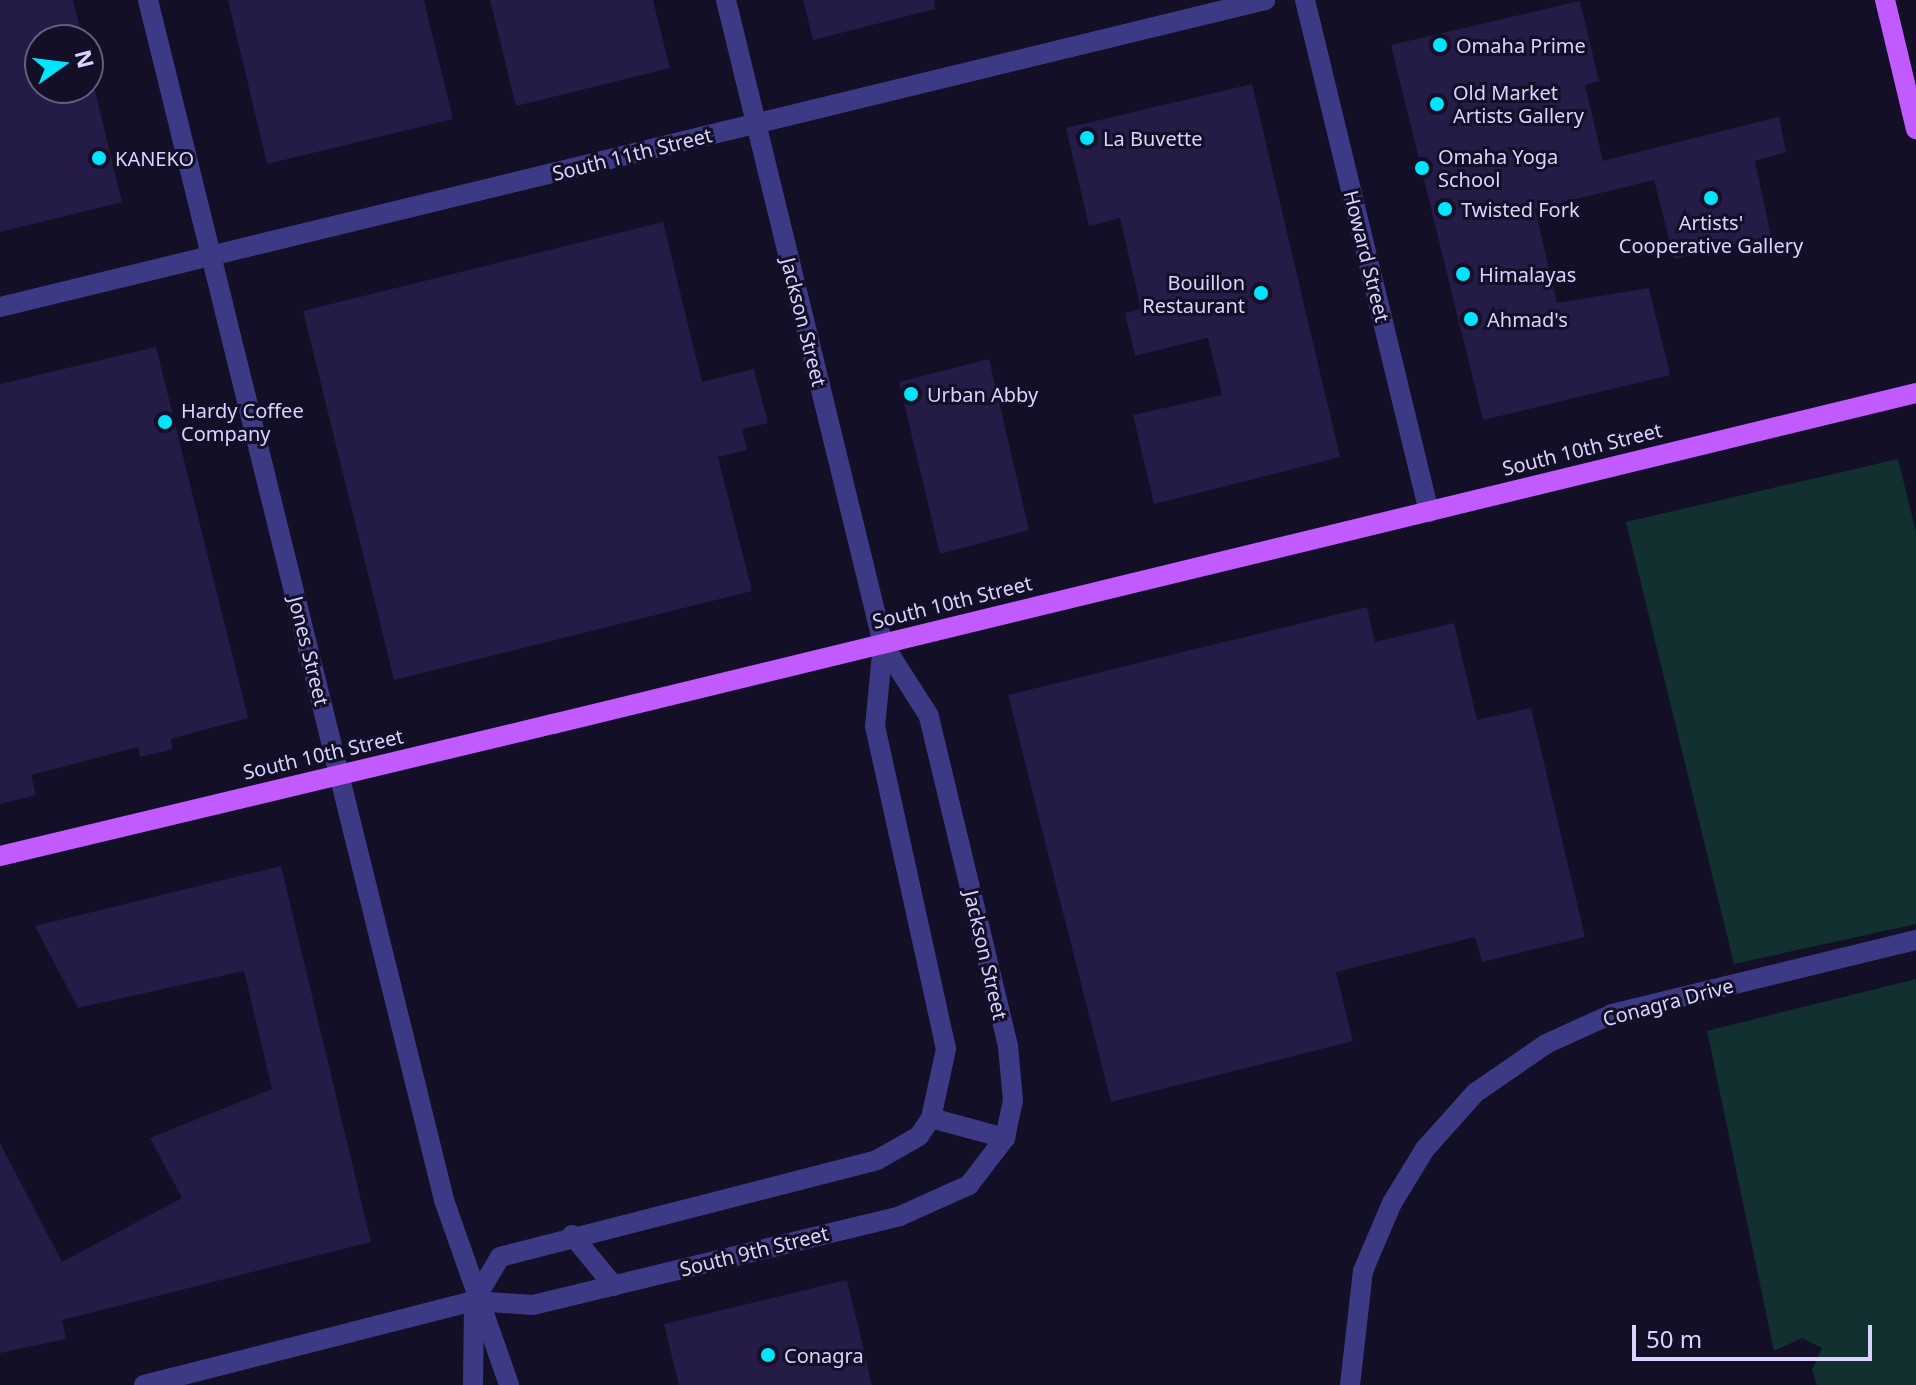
<!DOCTYPE html>
<html>
<head>
<meta charset="utf-8">
<style>
	body { margin:0 }
	#map { position:relative; width:1916px; height:1385px; overflow:hidden; background:#130f26; font-family:"Noto Sans",sans-serif }
	div>[style] { position:absolute }
	[style*='--x'] { left:calc(var(--x)*1px); top:calc(var(--y)*1px); width:calc(var(--w)*1px); rotate:calc(var(--a)*1deg) }
	.green>* { inset:0; background:#12302f }
	.building>* { inset:0; background:#241b47 }
	.minor>* { height:20px; margin:-10px; padding:0 10px; transform-origin:10px; border-radius:10px; background:#3d3a85 }
	.major>* { height:20px; margin:-10px; padding:0 10px; transform-origin:10px; border-radius:10px; background:#c25bff }
	.major-bridge>* { height:20px; margin:-10px; padding:0 10px; transform-origin:10px; border-radius:10px; background:#c25bff }
	.dots>* { width:22px; height:22px; translate:-50% -50%; box-sizing:border-box; border:4px solid #130f26; border-radius:50% }
	span { translate:-50% -50%; white-space:nowrap; text-align:center; line-height:1.15; -webkit-text-stroke:6px #130f26; paint-order:stroke }
	.poi-label { font-size:20px; color:#d9d4ff }
	.left { translate:0 -50%; text-align:left }
	.right { translate:-100% -50%; text-align:right }
	.street-label { font-size:20px; color:#d9d4ff }
	.north { position:absolute; left:24px; top:24px; width:80px; height:80px; box-sizing:border-box; background:#130f26; border:2px solid #625e7d; border-radius:50%; rotate:76deg; font-size:22px; font-weight:700; line-height:32px; text-align:center; color:#d9d4ff }
	.north::after { content:''; display:block; margin:auto; width:28px; height:36px; background:#00e5ff; clip-path:polygon(50% 0,100% 100%,50% 72%,0 100%) }
	.scale { position:absolute; left:1632px; top:1325px; width:240px; height:36px; box-sizing:border-box; border:4px solid #d9d4ff; border-top:0; padding-left:10px; font-size:24px; line-height:28px; white-space:nowrap; color:#d9d4ff; -webkit-text-stroke:6px #130f26; paint-order:stroke }
</style>
</head>
<body>
<div id="map">
	<div class="green">
		<div style="clip-path:polygon(1898px 459px,1916px 532px,1916px 924px,1734px 964px,1626px 522px)"></div>
		<div style="clip-path:polygon(1916px 979px,1916px 1385px,1817px 1385px,1812px 1370px,1822px 1348px,1802px 1338px,1774px 1351px,1707px 1031px)"></div>
	</div>
	<div class="building">
		<div style="clip-path:polygon(0 0,73px 0,83px 40px,40px 40px,40px 88px,88px 88px,88px 62px,122px 202px,0 232px)"></div>
		<div style="clip-path:polygon(228px 0,424px 0,453px 119px,267px 164px)"></div>
		<div style="clip-path:polygon(490px 0,653px 0,670px 68px,516px 106px)"></div>
		<div style="clip-path:polygon(803px 0,934px 0,935px 9px,813px 40px)"></div>
		<div style="clip-path:polygon(1580px 1px,1599px 81px,1585px 85px,1603px 161px,1779px 117px,1786px 152px,1755px 161px,1771px 236px,1674px 259px,1654px 180px,1535px 209px,1557px 303px,1649px 288px,1670px 375px,1483px 420px,1391px 45px)"></div>
		<div style="clip-path:polygon(1252px 84px,1340px 457px,1154px 504px,1133px 415px,1222px 395px,1208px 338px,1135px 356px,1125px 313px,1141px 309px,1120px 218px,1089px 226px,1066px 128px)"></div>
		<div style="clip-path:polygon(663px 222px,702px 382px,754px 369px,768px 423px,742px 429px,747px 450px,718px 457px,752px 591px,394px 680px,303px 311px)"></div>
		<div style="clip-path:polygon(156px 347px,248px 718px,170px 739px,173px 749px,140px 757px,138px 747px,31px 775px,36px 795px,0 804px,0 384px)"></div>
		<div style="clip-path:polygon(989px 359px,1029px 530px,940px 554px,899px 382px)"></div>
		<div style="clip-path:polygon(1367px 607px,1375px 642px,1454px 623px,1477px 720px,1531px 708px,1585px 937px,1482px 962px,1475px 937px,1336px 972px,1353px 1041px,1111px 1102px,1008px 695px)"></div>
		<div style="clip-path:polygon(281px 866px,371px 1242px,62px 1320px,66px 1339px,0 1353px,0 1143px,62px 1262px,182px 1198px,150px 1138px,272px 1089px,244px 971px,78px 1008px,35px 926px)"></div>
		<div style="clip-path:polygon(847px 1280px,872px 1385px,679px 1385px,664px 1324px)"></div>
	</div>
	<div class="minor">
		<div style="--x:148;--y:0;--w:1236;--a:76.14"></div>
		<div style="--x:444;--y:1200;--w:196;--a:70.6"></div>
		<div style="--x:1305;--y:0;--w:527;--a:76.39"></div>
		<div style="--x:0;--y:307;--w:1302;--a:-13.64"></div>
		<div style="--x:931;--y:1118;--w:77;--a:15.1"></div>
		<div style="--x:572;--y:1235;--w:66;--a:50.5"></div>
		<div style="--x:144;--y:1385;--w:341;--a:-14.3"></div>
		<div style="--x:474;--y:1301;--w:59;--a:3.9"></div>
		<div style="--x:533;--y:1305;--w:378;--a:-13.6"></div>
		<div style="--x:900;--y:1216;--w:76;--a:-24.2"></div>
		<div style="--x:969;--y:1185;--w:59;--a:-52.5"></div>
		<div style="--x:1005;--y:1138;--w:38;--a:-78"></div>
		<div style="--x:1013;--y:1101;--w:55;--a:-95.2"></div>
		<div style="--x:1008;--y:1046;--w:339;--a:-103.5"></div>
		<div style="--x:929;--y:716;--w:85;--a:-122.6"></div>
		<div style="--x:883;--y:644;--w:663;--a:-103.7"></div>
		<div style="--x:473;--y:1385;--w:84;--a:-89.3"></div>
		<div style="--x:474;--y:1301;--w:51;--a:-59.4"></div>
		<div style="--x:500;--y:1257;--w:389;--a:-14.4"></div>
		<div style="--x:877;--y:1160;--w:48;--a:-29.7"></div>
		<div style="--x:919;--y:1136;--w:22;--a:-56"></div>
		<div style="--x:931;--y:1118;--w:71;--a:-77.7"></div>
		<div style="--x:946;--y:1049;--w:330;--a:-102.4"></div>
		<div style="--x:875;--y:727;--w:83;--a:-84.5"></div>
		<div style="--x:1350;--y:1385;--w:115;--a:-83.5"></div>
		<div style="--x:1363;--y:1271;--w:74;--a:-66.9"></div>
		<div style="--x:1392;--y:1203;--w:63;--a:-58.6"></div>
		<div style="--x:1425;--y:1149;--w:75;--a:-48.2"></div>
		<div style="--x:1475;--y:1093;--w:86;--a:-34.6"></div>
		<div style="--x:1546;--y:1044;--w:72;--a:-24.4"></div>
		<div style="--x:1612;--y:1014;--w:313;--a:-13.7"></div>
	</div>
	<div class="major">
		<div style="--x:1885;--y:0;--w:133;--a:76.5"></div>
		<div style="--x:553;--y:724;--w:1403;--a:-13.65"></div>
	</div>
	<div class="major-bridge">
		<div style="--x:0;--y:856;--w:569;--a:-13.43"></div>
	</div>
	<div class="dots">
		<div style="left:1440px;top:45px;background:#00e5ff"></div>
		<div style="left:1437px;top:104px;background:#00e5ff"></div>
		<div style="left:1087px;top:138px;background:#00e5ff"></div>
		<div style="left:99px;top:158px;background:#00e5ff"></div>
		<div style="left:1422px;top:168px;background:#00e5ff"></div>
		<div style="left:1711px;top:198px;background:#00e5ff"></div>
		<div style="left:1445px;top:209px;background:#00e5ff"></div>
		<div style="left:1463px;top:274px;background:#00e5ff"></div>
		<div style="left:1261px;top:293px;background:#00e5ff"></div>
		<div style="left:1471px;top:319px;background:#00e5ff"></div>
		<div style="left:911px;top:394px;background:#00e5ff"></div>
		<div style="left:165px;top:422px;background:#00e5ff"></div>
		<div style="left:768px;top:1355px;background:#00e5ff"></div>
	</div>
	<div class="poi-label">
		<span class="left" style="left:1456px;top:45px">Omaha Prime</span>
		<span class="left" style="left:1453px;top:104px">Old Market<br>Artists Gallery</span>
		<span class="left" style="left:1103px;top:138px">La Buvette</span>
		<span class="left" style="left:1438px;top:168px">Omaha Yoga<br>School</span>
		<span class="left" style="left:115px;top:158px">KANEKO</span>
		<span class="left" style="left:1461px;top:209px">Twisted Fork</span>
		<span style="left:1711px;top:234px">Artists'<br>Cooperative Gallery</span>
		<span class="left" style="left:1479px;top:274px">Himalayas</span>
		<span class="right" style="left:1245px;top:294px">Bouillon<br>Restaurant</span>
		<span class="left" style="left:1487px;top:319px">Ahmad's</span>
		<span class="left" style="left:927px;top:394px">Urban Abby</span>
		<span class="left" style="left:181px;top:422px">Hardy Coffee<br>Company</span>
		<span class="left" style="left:784px;top:1355px">Conagra</span>
	</div>
	<div class="street-label">
		<span style="left:632px;top:154px;rotate:-14deg">South 11th Street</span>
		<span style="left:1367px;top:256px;rotate:76deg">Howard Street</span>
		<span style="left:804px;top:322px;rotate:76deg">Jackson Street</span>
		<span style="left:1582px;top:449px;rotate:-14deg">South 10th Street</span>
		<span style="left:952px;top:602px;rotate:-14deg">South 10th Street</span>
		<span style="left:309px;top:651px;rotate:76deg">Jones Street</span>
		<span style="left:323px;top:754px;rotate:-13deg">South 10th Street</span>
		<span style="left:986px;top:955px;rotate:77deg">Jackson Street</span>
		<span style="left:1668px;top:1002px;rotate:-15deg">Conagra Drive</span>
		<span style="left:754px;top:1251px;rotate:-14deg">South 9th Street</span>
	</div>
	<div class="north">N</div>
	<div class="scale">50 m</div>
</div>
</body>
</html>
